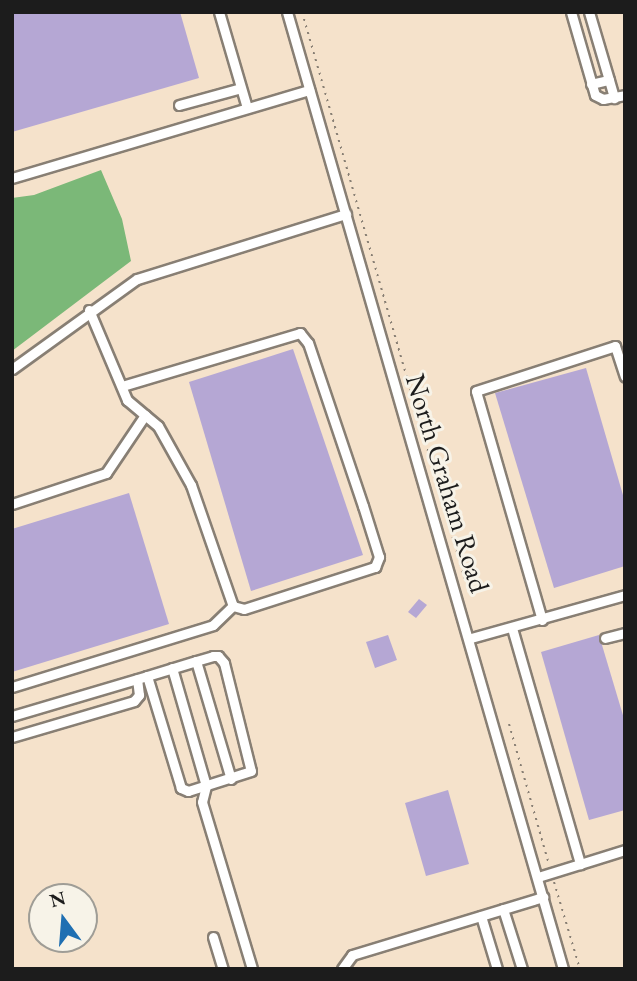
<!DOCTYPE html>
<html>
<head>
<meta charset="utf-8">
<style>
	body { margin:0 }
	#map { position:relative; width:637px; height:981px; overflow:hidden; background:#f5e2cb; font-family:"EB Garamond",serif }
	div>[style] { position:absolute }
	[style*='--x'] { left:calc(var(--x)*1px); top:calc(var(--y)*1px); width:calc(var(--w)*1px); rotate:calc(var(--a)*1deg) }
	.forest>* { inset:0; background:#7bb878 }
	.building>* { inset:0; background:#b5a7d4 }
	.path>* { height:2px; margin-top:-1px; transform-origin:0; background:repeating-linear-gradient(90deg,#887f74 0 2px,transparent 0 7px) }
	.roads { filter:drop-shadow(2px 0 #887f74) drop-shadow(-2px 0 #887f74) drop-shadow(0 2px #887f74) drop-shadow(0 -2px #887f74) }
	.minor>* { height:9px; margin:-4.5px; padding:0 4.5px; transform-origin:4.5px; border-radius:4.5px; background:#fff }
	span { translate:-50% -50%; white-space:nowrap; text-align:center; line-height:1.15; -webkit-text-stroke:6px #f7f3e8; paint-order:stroke }
	.street-label { font-size:28px; color:#1c1c1c }
	.frame { position:absolute; inset:0; border:14px solid #1c1c1c; pointer-events:none }
	.north { position:absolute; left:28px; top:883px; width:70px; height:70px; box-sizing:border-box; background:#f7f3e8; border:2px solid #9f9d96; border-radius:50%; rotate:344deg; font-size:19px; font-weight:700; line-height:28px; text-align:center; color:#1c1c1c }
	.north::after { content:''; display:block; margin:auto; width:24px; height:32px; background:#1f6fb2; clip-path:polygon(50% 0,100% 100%,50% 72%,0 100%) }
</style>
</head>
<body>
<div id="map">
	<div class="forest">
		<div style="clip-path:polygon(101px 170px,122px 219px,131px 261px,12px 351px,12px 198px,34px 195px)"></div>
	</div>
	<div class="building">
		<div style="clip-path:polygon(12px 12px,180px 12px,199px 78px,12px 132px)"></div>
		<div style="clip-path:polygon(293px 349px,363px 555px,251px 591px,189px 382px)"></div>
		<div style="clip-path:polygon(586px 368px,625px 502px,625px 566px,554px 588px,495px 393px)"></div>
		<div style="clip-path:polygon(129px 493px,169px 624px,12px 672px,12px 529px)"></div>
		<div style="clip-path:polygon(419px 599px,427px 605px,416px 618px,408px 612px)"></div>
		<div style="clip-path:polygon(388px 635px,397px 660px,375px 668px,366px 642px)"></div>
		<div style="clip-path:polygon(599px 635px,625px 722px,625px 810px,589px 820px,541px 652px)"></div>
		<div style="clip-path:polygon(448px 790px,469px 864px,426px 876px,405px 803px)"></div>
	</div>
	<div class="path">
		<div style="--x:302;--y:12;--w:591;--a:73.99"></div>
		<div style="--x:509;--y:724;--w:146;--a:74.1"></div>
		<div style="--x:554;--y:882;--w:91;--a:73.4"></div>
	</div>
	<div class="roads">
		<div class="minor">
			<div style="--x:219;--y:12;--w:100;--a:73.7"></div>
			<div style="--x:287;--y:12;--w:996;--a:73.91"></div>
			<div style="--x:571;--y:12;--w:86;--a:73.9"></div>
			<div style="--x:595;--y:95;--w:9;--a:27"></div>
			<div style="--x:603;--y:99;--w:22;--a:-10"></div>
			<div style="--x:589;--y:12;--w:71;--a:73.6"></div>
			<div style="--x:591;--y:84;--w:18;--a:-13"></div>
			<div style="--x:609;--y:80;--w:19;--a:74"></div>
			<div style="--x:179;--y:105;--w:64;--a:-15.3"></div>
			<div style="--x:12;--y:178;--w:310;--a:-16.5"></div>
			<div style="--x:89;--y:310;--w:98;--a:67.1"></div>
			<div style="--x:127;--y:400;--w:40;--a:40"></div>
			<div style="--x:158;--y:426;--w:68;--a:60.8"></div>
			<div style="--x:191;--y:485;--w:128;--a:70.9"></div>
			<div style="--x:233;--y:606;--w:11;--a:15"></div>
			<div style="--x:244;--y:609;--w:138;--a:-17.8"></div>
			<div style="--x:375;--y:567;--w:11;--a:-68"></div>
			<div style="--x:379;--y:557;--w:53;--a:-107.4"></div>
			<div style="--x:363;--y:506;--w:172;--a:-108.6"></div>
			<div style="--x:308;--y:343;--w:13;--a:-129"></div>
			<div style="--x:300;--y:333;--w:186;--a:163.4"></div>
			<div style="--x:12;--y:369;--w:154;--a:-35.8"></div>
			<div style="--x:137;--y:279;--w:219;--a:-17.3"></div>
			<div style="--x:12;--y:504;--w:99;--a:-18.3"></div>
			<div style="--x:106;--y:473;--w:70;--a:-56.1"></div>
			<div style="--x:542;--y:620;--w:238;--a:-106.1"></div>
			<div style="--x:476;--y:391;--w:146;--a:-17.9"></div>
			<div style="--x:615;--y:346;--w:32;--a:72"></div>
			<div style="--x:512;--y:628;--w:246;--a:73.9"></div>
			<div style="--x:580;--y:864;--w:47;--a:-17.3"></div>
			<div style="--x:471;--y:638;--w:160;--a:-15.6"></div>
			<div style="--x:605;--y:638;--w:21;--a:-14"></div>
			<div style="--x:196;--y:661;--w:123;--a:73.5"></div>
			<div style="--x:172;--y:668;--w:123;--a:73.9"></div>
			<div style="--x:206;--y:786;--w:16;--a:104"></div>
			<div style="--x:202;--y:802;--w:174;--a:73.3"></div>
			<div style="--x:12;--y:687;--w:210;--a:-17.1"></div>
			<div style="--x:213;--y:625;--w:28;--a:-44"></div>
			<div style="--x:12;--y:716;--w:141;--a:-16.5"></div>
			<div style="--x:147;--y:676;--w:51;--a:-17"></div>
			<div style="--x:196;--y:661;--w:18;--a:-16"></div>
			<div style="--x:213;--y:656;--w:5;--a:0"></div>
			<div style="--x:218;--y:656;--w:9;--a:49"></div>
			<div style="--x:224;--y:663;--w:111;--a:76"></div>
			<div style="--x:251;--y:771;--w:66;--a:162.4"></div>
			<div style="--x:188;--y:791;--w:8;--a:-157"></div>
			<div style="--x:181;--y:788;--w:117;--a:-106.9"></div>
			<div style="--x:12;--y:737;--w:127;--a:-16.4"></div>
			<div style="--x:134;--y:701;--w:8;--a:-50"></div>
			<div style="--x:139;--y:695;--w:16;--a:-97"></div>
			<div style="--x:538;--y:877;--w:44;--a:-17.2"></div>
			<div style="--x:503;--y:909;--w:63;--a:72.4"></div>
			<div style="--x:481;--y:916;--w:55;--a:73.2"></div>
			<div style="--x:213;--y:937;--w:34;--a:73"></div>
			<div style="--x:342;--y:969;--w:17;--a:-54"></div>
			<div style="--x:352;--y:955;--w:200;--a:-16.9"></div>
		</div>
	</div>
	<div class="street-label">
		<span style="left:448px;top:483px;rotate:73deg">North Graham Road</span>
	</div>
	<div class="frame"></div>
	<div class="north">N</div>
</div>
</body>
</html>
